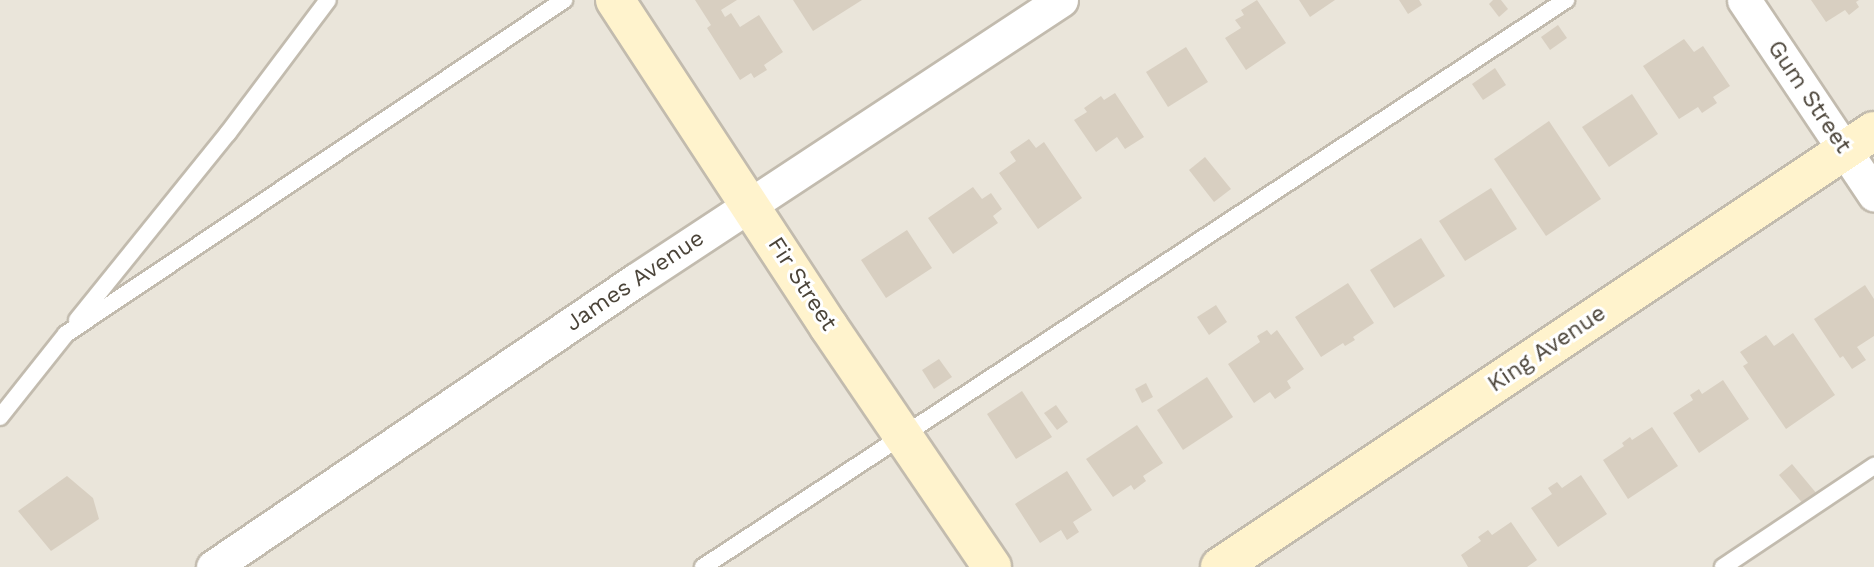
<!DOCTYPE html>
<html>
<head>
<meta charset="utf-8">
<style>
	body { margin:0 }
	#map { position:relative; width:1874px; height:567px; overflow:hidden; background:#f6f3ec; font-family:"Work Sans",sans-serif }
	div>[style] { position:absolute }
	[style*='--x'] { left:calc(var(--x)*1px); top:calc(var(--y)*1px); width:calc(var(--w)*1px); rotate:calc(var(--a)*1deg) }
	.residential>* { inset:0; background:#eae5da }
	.building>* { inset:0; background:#d8cfc1 }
	.roads { filter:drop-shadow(2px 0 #c2bbae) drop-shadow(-2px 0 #c2bbae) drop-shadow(0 2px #c2bbae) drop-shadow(0 -2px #c2bbae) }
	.lane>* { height:16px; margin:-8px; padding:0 8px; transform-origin:8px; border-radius:8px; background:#fff }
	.street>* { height:33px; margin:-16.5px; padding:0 16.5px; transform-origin:16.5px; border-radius:16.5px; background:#fff }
	.secondary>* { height:38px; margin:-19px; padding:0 19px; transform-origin:19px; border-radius:19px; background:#fff3cd }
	span { translate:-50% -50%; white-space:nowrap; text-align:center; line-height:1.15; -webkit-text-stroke:6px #fff; paint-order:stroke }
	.street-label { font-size:23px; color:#4b4439 }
</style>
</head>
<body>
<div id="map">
	<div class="residential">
		<div style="clip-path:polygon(0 0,1874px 0,1874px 567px,0 567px)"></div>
	</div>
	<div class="building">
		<div style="clip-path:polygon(695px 0,737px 0,721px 10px,725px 17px,731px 13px,740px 27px,759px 15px,783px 52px,764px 65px,767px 70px,754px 78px,751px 73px,740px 80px,707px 28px,711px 25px)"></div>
		<div style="clip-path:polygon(793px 0,862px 0,813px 31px)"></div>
		<div style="clip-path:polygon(1257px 0,1286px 43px,1246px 70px,1225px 38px,1241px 28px,1235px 20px,1244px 15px,1241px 10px)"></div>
		<div style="clip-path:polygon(1299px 0,1335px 0,1310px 17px)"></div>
		<div style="clip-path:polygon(1399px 0,1419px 0,1422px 5px,1408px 14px)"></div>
		<div style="clip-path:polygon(1493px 0,1501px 0,1508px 9px,1499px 17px,1489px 4px)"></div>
		<div style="clip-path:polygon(1811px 0,1859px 0,1856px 2px,1859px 7px,1849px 15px,1845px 10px,1826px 22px)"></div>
		<div style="clip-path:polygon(1558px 25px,1567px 38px,1550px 50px,1541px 37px)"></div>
		<div style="clip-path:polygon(1684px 39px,1694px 52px,1703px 46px,1730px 86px,1713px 97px,1717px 103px,1702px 113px,1698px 107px,1679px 119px,1643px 66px)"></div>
		<div style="clip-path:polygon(1186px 47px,1208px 82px,1168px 107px,1146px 72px)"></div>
		<div style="clip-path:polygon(1495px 68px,1506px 85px,1483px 100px,1472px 84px)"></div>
		<div style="clip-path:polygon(1115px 93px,1144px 137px,1125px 149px,1117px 137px,1096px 152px,1074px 120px,1087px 112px,1084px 108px,1101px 96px,1104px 100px)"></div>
		<div style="clip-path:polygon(1632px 94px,1658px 134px,1609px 167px,1582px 127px)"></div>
		<div style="clip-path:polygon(1549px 121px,1601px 199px,1546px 236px,1494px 159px)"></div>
		<div style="clip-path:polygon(1029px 139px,1036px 148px,1044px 142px,1082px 198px,1038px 229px,999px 173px,1016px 161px,1010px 152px)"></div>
		<div style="clip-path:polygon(1205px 157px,1231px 189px,1214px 202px,1189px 170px)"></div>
		<div style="clip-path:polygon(973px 187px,982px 199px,991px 193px,1002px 209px,993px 216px,998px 223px,953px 254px,928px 218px)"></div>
		<div style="clip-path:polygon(1491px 188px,1517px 229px,1465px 261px,1439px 221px)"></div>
		<div style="clip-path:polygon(907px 230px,932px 268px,886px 298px,861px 260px)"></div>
		<div style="clip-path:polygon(1421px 238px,1445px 276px,1394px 308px,1370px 270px)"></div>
		<div style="clip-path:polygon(1348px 283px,1374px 323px,1353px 337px,1355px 340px,1345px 346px,1343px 343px,1321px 357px,1295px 317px)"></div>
		<div style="clip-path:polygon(1865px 285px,1874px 299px,1874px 336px,1857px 347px,1866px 360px,1852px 369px,1843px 356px,1840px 358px,1814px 319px)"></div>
		<div style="clip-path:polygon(1216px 305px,1227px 322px,1209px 335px,1197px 317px)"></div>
		<div style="clip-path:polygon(1267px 330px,1271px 335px,1277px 330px,1304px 369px,1287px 381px,1291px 388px,1275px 399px,1270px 392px,1254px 403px,1228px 364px,1260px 342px,1257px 336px)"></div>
		<div style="clip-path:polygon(1793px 333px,1835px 395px,1786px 429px,1743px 366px,1748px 363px,1740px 352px,1766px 335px,1774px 346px)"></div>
		<div style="clip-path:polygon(939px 359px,952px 377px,934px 389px,922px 370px)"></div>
		<div style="clip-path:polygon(1207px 377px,1233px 417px,1183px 450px,1157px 410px)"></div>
		<div style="clip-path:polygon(1723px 380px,1749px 419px,1699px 453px,1673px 413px,1693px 400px,1690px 395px,1699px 389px,1702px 394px)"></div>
		<div style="clip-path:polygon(1146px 383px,1153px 397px,1142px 403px,1135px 389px)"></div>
		<div style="clip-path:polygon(1022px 391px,1052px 437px,1016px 459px,987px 414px)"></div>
		<div style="clip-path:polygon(1056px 405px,1068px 422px,1057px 430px,1044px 413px)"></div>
		<div style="clip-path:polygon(1137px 425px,1163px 463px,1143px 476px,1146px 481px,1134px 490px,1131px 485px,1113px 497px,1086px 459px)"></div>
		<div style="clip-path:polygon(1652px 427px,1678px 466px,1628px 499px,1603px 460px,1624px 446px,1622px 443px,1630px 437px,1632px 440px)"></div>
		<div style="clip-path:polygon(1792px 464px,1817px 494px,1804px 505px,1779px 475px)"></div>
		<div style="clip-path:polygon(1067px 471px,1092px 510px,1073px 522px,1079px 532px,1067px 540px,1061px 530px,1040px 543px,1015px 504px)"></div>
		<div style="clip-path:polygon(1581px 475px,1607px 514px,1558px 547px,1531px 508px,1552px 494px,1548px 488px,1557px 482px,1562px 488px)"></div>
		<div style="clip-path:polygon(67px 476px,93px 498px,99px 519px,51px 551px,18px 511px)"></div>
		<div style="clip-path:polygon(1511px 522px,1537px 560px,1527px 567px,1468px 567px,1461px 555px,1481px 541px,1478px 537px,1488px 530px,1492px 535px)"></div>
	</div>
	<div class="roads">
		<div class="lane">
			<div style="--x:77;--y:320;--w:240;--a:-51.1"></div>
			<div style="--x:228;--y:133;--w:166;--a:-53.1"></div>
			<div style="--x:0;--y:417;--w:106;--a:-51.5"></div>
			<div style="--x:66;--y:334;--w:600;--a:-33.85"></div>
			<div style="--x:703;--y:567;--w:1033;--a:-33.31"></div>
			<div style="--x:1723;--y:567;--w:182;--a:-33.8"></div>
		</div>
		<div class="street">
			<div style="--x:1744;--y:0;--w:234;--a:56.2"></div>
			<div style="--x:213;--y:567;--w:511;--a:-34.16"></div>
			<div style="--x:636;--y:280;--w:509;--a:-33.38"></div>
		</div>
		<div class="secondary">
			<div style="--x:615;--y:0;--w:391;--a:56.8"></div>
			<div style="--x:829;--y:327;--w:290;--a:55.8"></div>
			<div style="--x:1220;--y:567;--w:786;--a:-33.69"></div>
		</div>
	</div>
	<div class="street-label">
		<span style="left:1809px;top:97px;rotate:56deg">Gum Street</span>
		<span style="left:635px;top:281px;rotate:-34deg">James Avenue</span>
		<span style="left:802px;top:284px;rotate:57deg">Fir Street</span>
		<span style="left:1547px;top:349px;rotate:-34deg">King Avenue</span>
	</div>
</div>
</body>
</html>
